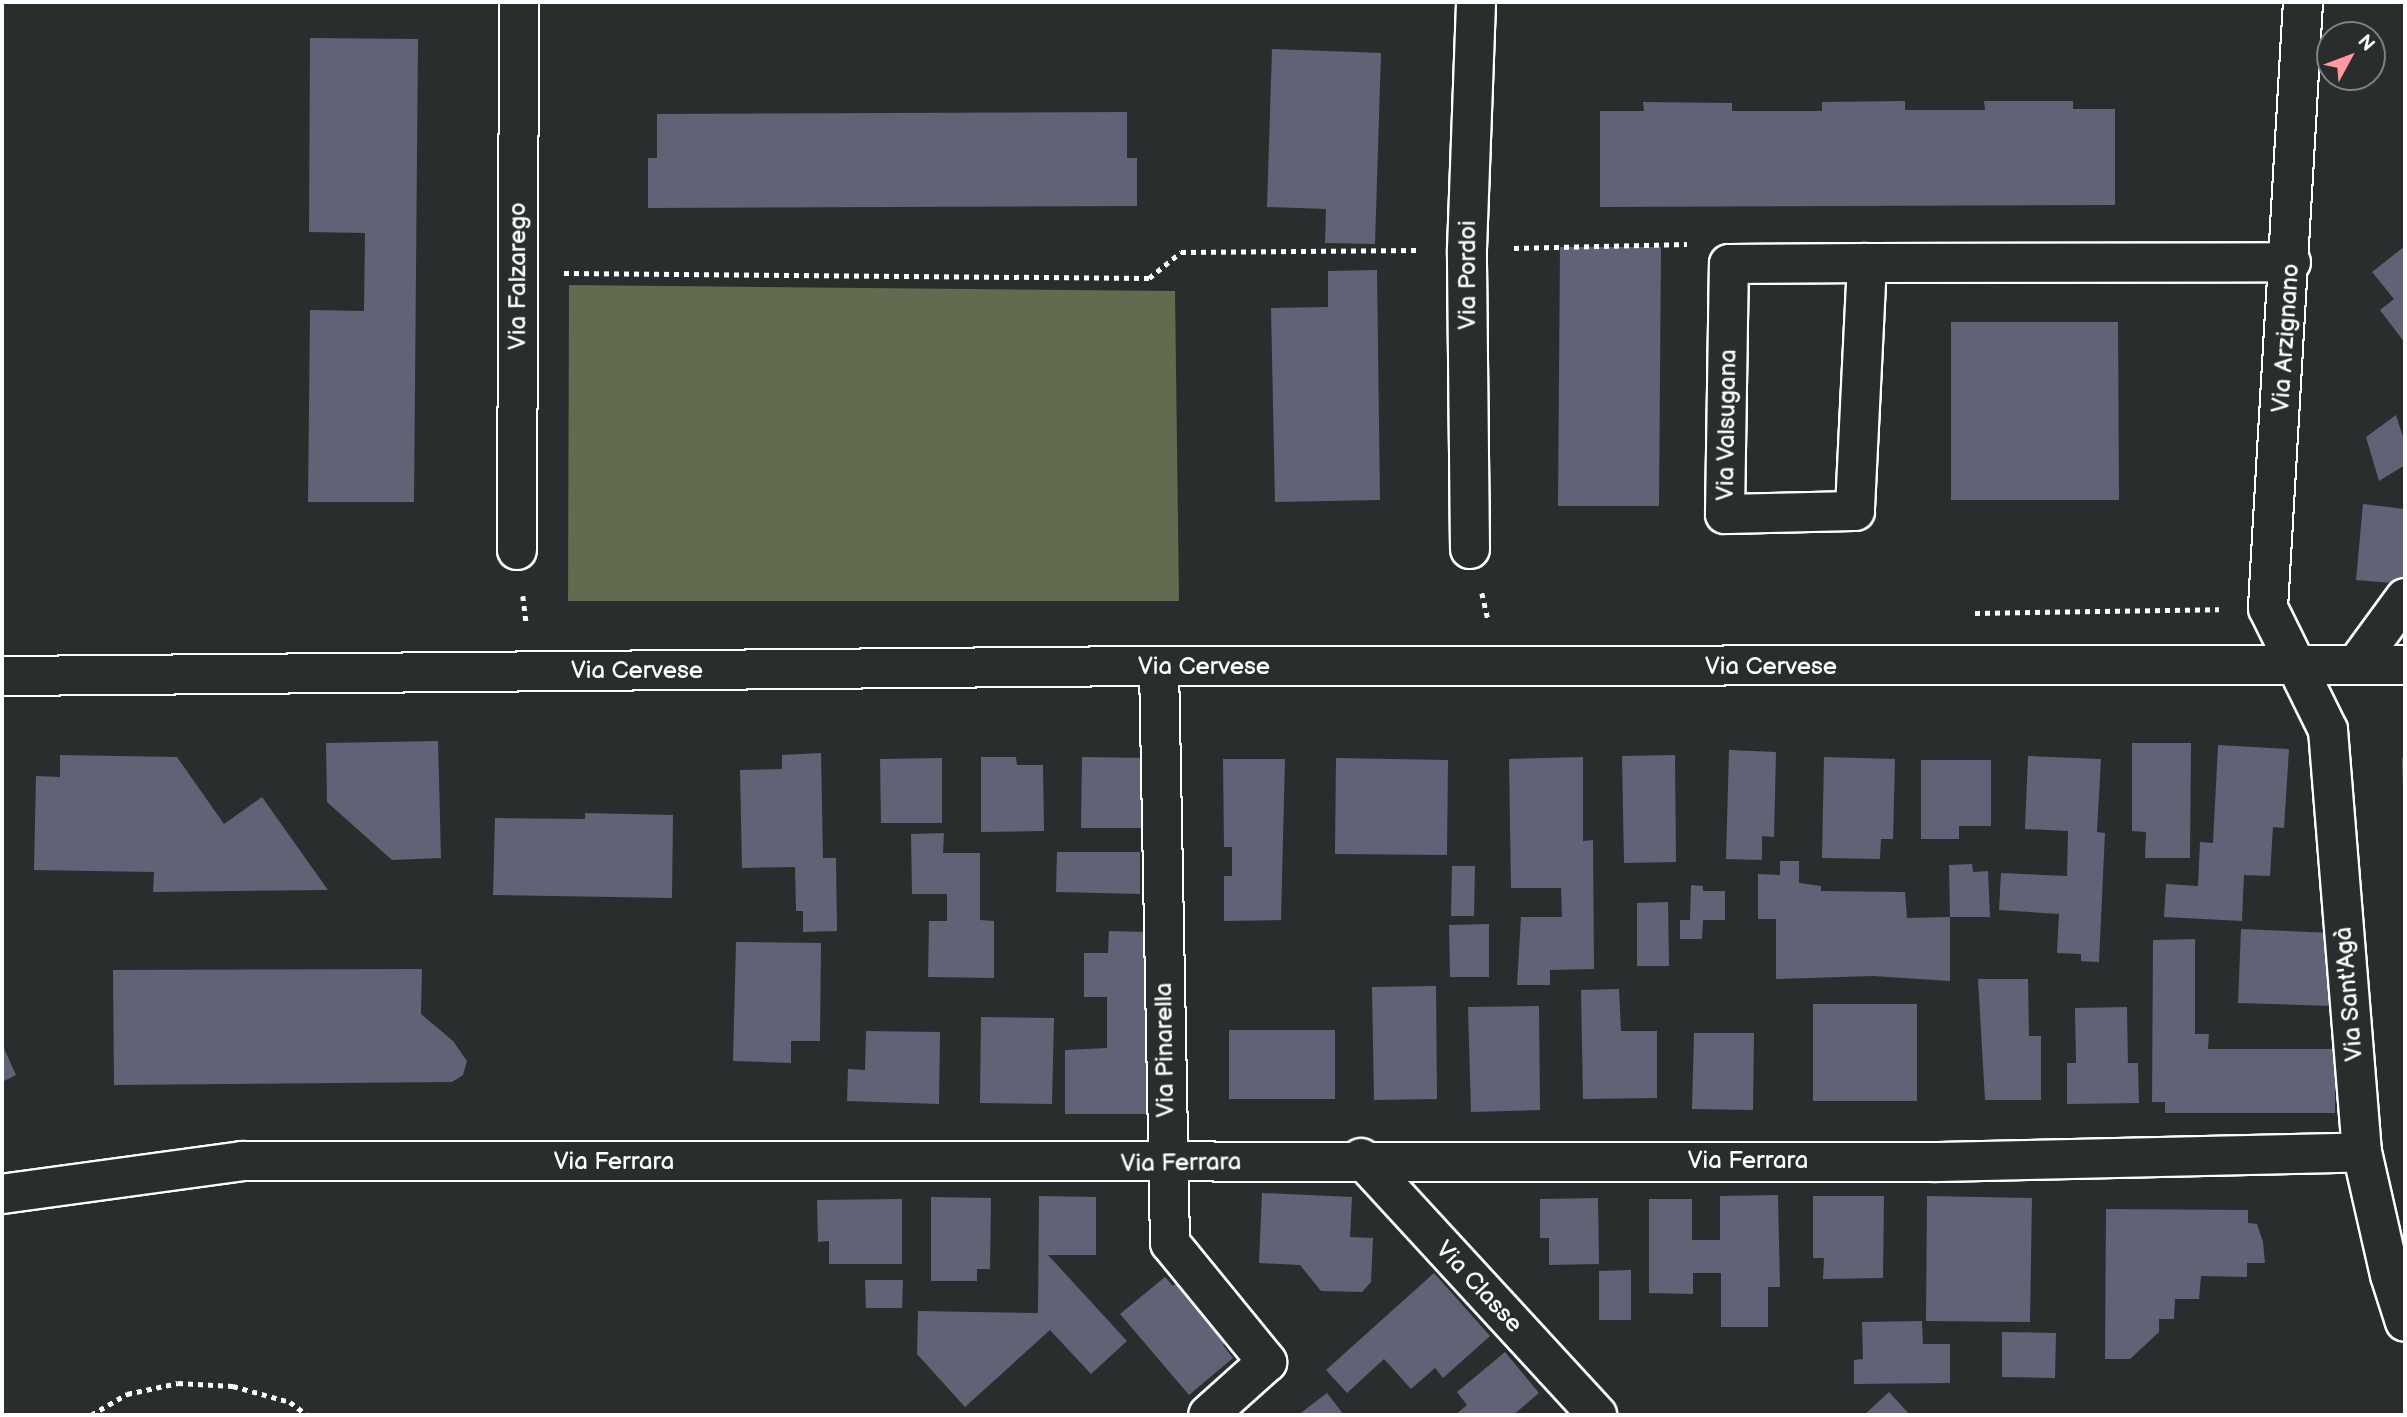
<!DOCTYPE html>
<html>
<head>
<meta charset="utf-8">
<style>
	body { margin:0 }
	#map { position:relative; width:2407px; height:1417px; overflow:hidden; background:#2a2d2e; font-family:"Balsamiq Sans",sans-serif }
	div>[style] { position:absolute }
	[style*='--x'] { left:calc(var(--x)*1px); top:calc(var(--y)*1px); width:calc(var(--w)*1px); rotate:calc(var(--a)*1deg) }
	.green>* { inset:0; background:#626a50 }
	.building>* { inset:0; background:#616275 }
	.path>* { height:4.5px; margin-top:-2.25px; transform-origin:0; background:repeating-linear-gradient(90deg,#fff 0 5px,transparent 0 10px) }
	.roads { filter:drop-shadow(2px 0 #fff) drop-shadow(-2px 0 #fff) drop-shadow(0 2px #fff) drop-shadow(0 -2px #fff) }
	.street>* { height:38px; margin:-19px; padding:0 19px; transform-origin:19px; border-radius:19px; background:#2a2d2e }
	.secondary>* { height:38px; margin:-19px; padding:0 19px; transform-origin:19px; border-radius:19px; background:#2a2d2e }
	span { translate:-50% -50%; white-space:nowrap; text-align:center; line-height:1.15; -webkit-text-stroke:5px #2a2d2e; paint-order:stroke }
	.street-label { font-size:24px; color:#fff }
	.frame { position:absolute; inset:0; border:4px solid #fff; pointer-events:none }
	.north { position:absolute; left:2316px; top:21px; width:70px; height:70px; box-sizing:border-box; background:#2a2d2e; border:2px solid #7f8182; border-radius:50%; rotate:49deg; font-size:19px; font-weight:700; line-height:28px; text-align:center; color:#fff }
	.north::after { content:''; display:block; margin:auto; width:24px; height:32px; background:#ff9aa2; clip-path:polygon(50% 0,100% 100%,50% 72%,0 100%) }
</style>
</head>
<body>
<div id="map">
	<div class="green">
		<div style="clip-path:polygon(569px 285px,1175px 291px,1179px 601px,568px 601px)"></div>
	</div>
	<div class="building">
		<div style="clip-path:polygon(310px 38px,418px 39px,414px 502px,308px 502px,310px 310px,364px 311px,365px 233px,309px 232px)"></div>
		<div style="clip-path:polygon(1272px 49px,1381px 53px,1375px 244px,1325px 243px,1326px 209px,1267px 207px)"></div>
		<div style="clip-path:polygon(1905px 101px,1905px 110px,1985px 110px,1984px 101px,2073px 101px,2073px 109px,2115px 109px,2115px 205px,1600px 207px,1600px 111px,1644px 111px,1643px 102px,1732px 103px,1732px 111px,1822px 111px,1822px 102px)"></div>
		<div style="clip-path:polygon(1127px 112px,1127px 158px,1137px 158px,1137px 206px,648px 208px,648px 158px,657px 158px,657px 114px)"></div>
		<div style="clip-path:polygon(2405px 246px,2405px 343px,2380px 310px,2394px 299px,2372px 272px)"></div>
		<div style="clip-path:polygon(1560px 247px,1661px 247px,1659px 506px,1558px 506px)"></div>
		<div style="clip-path:polygon(1377px 270px,1380px 500px,1275px 502px,1271px 308px,1328px 307px,1328px 271px)"></div>
		<div style="clip-path:polygon(1951px 322px,2118px 322px,2119px 500px,1951px 500px)"></div>
		<div style="clip-path:polygon(2396px 415px,2405px 443px,2405px 465px,2379px 481px,2366px 437px)"></div>
		<div style="clip-path:polygon(2363px 504px,2405px 509px,2405px 584px,2356px 580px)"></div>
		<div style="clip-path:polygon(438px 741px,441px 858px,392px 860px,327px 802px,326px 743px)"></div>
		<div style="clip-path:polygon(2132px 743px,2191px 743px,2190px 858px,2145px 858px,2146px 832px,2132px 831px)"></div>
		<div style="clip-path:polygon(2218px 745px,2289px 749px,2284px 828px,2273px 827px,2270px 876px,2244px 875px,2242px 921px,2164px 917px,2166px 884px,2198px 886px,2200px 842px,2213px 843px)"></div>
		<div style="clip-path:polygon(1729px 750px,1776px 752px,1774px 837px,1762px 836px,1762px 860px,1726px 859px)"></div>
		<div style="clip-path:polygon(821px 753px,823px 858px,836px 858px,837px 931px,803px 932px,803px 911px,796px 911px,795px 867px,742px 868px,740px 770px,782px 769px,782px 755px)"></div>
		<div style="clip-path:polygon(60px 755px,177px 757px,224px 824px,262px 797px,328px 890px,153px 892px,154px 872px,34px 870px,36px 776px,60px 777px)"></div>
		<div style="clip-path:polygon(1675px 755px,1676px 862px,1624px 863px,1622px 756px)"></div>
		<div style="clip-path:polygon(2028px 756px,2101px 759px,2097px 832px,2105px 833px,2099px 962px,2081px 961px,2081px 954px,2057px 953px,2059px 914px,1999px 910px,2001px 873px,2067px 876px,2068px 831px,2025px 829px)"></div>
		<div style="clip-path:polygon(981px 757px,1016px 757px,1017px 765px,1043px 765px,1044px 831px,981px 832px)"></div>
		<div style="clip-path:polygon(1082px 757px,1150px 758px,1149px 828px,1081px 828px)"></div>
		<div style="clip-path:polygon(1583px 757px,1583px 841px,1593px 840px,1594px 969px,1550px 970px,1550px 985px,1517px 985px,1521px 917px,1562px 917px,1561px 888px,1511px 888px,1509px 759px)"></div>
		<div style="clip-path:polygon(1824px 757px,1895px 759px,1893px 839px,1881px 839px,1880px 859px,1822px 858px)"></div>
		<div style="clip-path:polygon(942px 758px,942px 823px,881px 823px,880px 759px)"></div>
		<div style="clip-path:polygon(1336px 758px,1448px 760px,1447px 855px,1335px 854px)"></div>
		<div style="clip-path:polygon(2402px 758px,2405px 758px,2405px 791px,2403px 791px)"></div>
		<div style="clip-path:polygon(1223px 759px,1285px 759px,1281px 920px,1224px 921px,1224px 876px,1232px 876px,1232px 847px,1224px 847px)"></div>
		<div style="clip-path:polygon(1921px 760px,1991px 760px,1991px 826px,1959px 826px,1959px 839px,1921px 839px)"></div>
		<div style="clip-path:polygon(585px 813px,673px 815px,672px 898px,493px 895px,495px 818px,585px 819px)"></div>
		<div style="clip-path:polygon(944px 833px,943px 853px,980px 853px,980px 920px,994px 921px,994px 978px,928px 977px,929px 921px,947px 921px,947px 894px,912px 894px,911px 834px)"></div>
		<div style="clip-path:polygon(1057px 852px,1140px 852px,1140px 894px,1056px 892px)"></div>
		<div style="clip-path:polygon(1780px 861px,1799px 861px,1799px 883px,1821px 886px,1821px 891px,1905px 892px,1907px 918px,1950px 917px,1950px 981px,1873px 976px,1776px 979px,1776px 919px,1758px 919px,1758px 874px,1780px 875px)"></div>
		<div style="clip-path:polygon(1972px 864px,1973px 872px,1988px 871px,1990px 917px,1950px 917px,1949px 865px)"></div>
		<div style="clip-path:polygon(1452px 866px,1475px 866px,1474px 916px,1451px 916px)"></div>
		<div style="clip-path:polygon(1691px 885px,1703px 886px,1703px 891px,1725px 891px,1725px 920px,1703px 920px,1702px 939px,1680px 939px,1680px 920px,1690px 920px)"></div>
		<div style="clip-path:polygon(1668px 902px,1669px 966px,1637px 966px,1637px 903px)"></div>
		<div style="clip-path:polygon(1489px 924px,1489px 977px,1450px 977px,1449px 925px)"></div>
		<div style="clip-path:polygon(2241px 929px,2335px 933px,2332px 1006px,2238px 1003px)"></div>
		<div style="clip-path:polygon(1109px 931px,1151px 932px,1150px 1114px,1065px 1114px,1065px 1050px,1107px 1048px,1107px 997px,1084px 997px,1084px 953px,1108px 953px)"></div>
		<div style="clip-path:polygon(2195px 939px,2195px 1034px,2209px 1034px,2208px 1049px,2335px 1049px,2335px 1113px,2165px 1113px,2165px 1102px,2152px 1102px,2153px 940px)"></div>
		<div style="clip-path:polygon(736px 942px,821px 943px,820px 1041px,791px 1041px,791px 1063px,733px 1061px)"></div>
		<div style="clip-path:polygon(422px 969px,421px 1014px,453px 1041px,467px 1061px,463px 1075px,452px 1082px,114px 1085px,113px 970px)"></div>
		<div style="clip-path:polygon(1978px 979px,2028px 979px,2029px 1036px,2041px 1036px,2041px 1100px,1985px 1100px)"></div>
		<div style="clip-path:polygon(1436px 986px,1437px 1099px,1374px 1100px,1372px 987px)"></div>
		<div style="clip-path:polygon(1619px 989px,1621px 1031px,1657px 1031px,1657px 1098px,1583px 1099px,1581px 990px)"></div>
		<div style="clip-path:polygon(1813px 1004px,1917px 1004px,1917px 1101px,1813px 1101px)"></div>
		<div style="clip-path:polygon(1539px 1006px,1540px 1110px,1471px 1112px,1468px 1007px)"></div>
		<div style="clip-path:polygon(2127px 1007px,2128px 1063px,2138px 1063px,2139px 1103px,2067px 1104px,2067px 1063px,2076px 1063px,2075px 1008px)"></div>
		<div style="clip-path:polygon(981px 1017px,1054px 1018px,1052px 1104px,980px 1103px)"></div>
		<div style="clip-path:polygon(1229px 1030px,1335px 1030px,1335px 1099px,1229px 1099px)"></div>
		<div style="clip-path:polygon(866px 1031px,940px 1032px,939px 1104px,847px 1101px,848px 1069px,865px 1070px)"></div>
		<div style="clip-path:polygon(1694px 1033px,1754px 1033px,1753px 1110px,1692px 1109px)"></div>
		<div style="clip-path:polygon(2px 1044px,16px 1075px,2px 1082px)"></div>
		<div style="clip-path:polygon(1262px 1193px,1352px 1197px,1350px 1237px,1373px 1238px,1371px 1282px,1362px 1292px,1321px 1291px,1300px 1265px,1259px 1263px)"></div>
		<div style="clip-path:polygon(1778px 1195px,1780px 1287px,1768px 1287px,1768px 1327px,1721px 1327px,1721px 1273px,1693px 1273px,1693px 1294px,1649px 1293px,1649px 1199px,1692px 1199px,1692px 1240px,1720px 1240px,1720px 1196px)"></div>
		<div style="clip-path:polygon(1039px 1196px,1096px 1197px,1096px 1255px,1048px 1255px,1127px 1341px,1091px 1374px,1050px 1330px,965px 1407px,917px 1354px,918px 1311px,1038px 1313px)"></div>
		<div style="clip-path:polygon(1813px 1196px,1884px 1196px,1883px 1278px,1823px 1279px,1824px 1258px,1813px 1258px)"></div>
		<div style="clip-path:polygon(1927px 1196px,2032px 1198px,2030px 1322px,1926px 1321px)"></div>
		<div style="clip-path:polygon(931px 1197px,991px 1198px,990px 1269px,977px 1269px,977px 1281px,931px 1281px)"></div>
		<div style="clip-path:polygon(1598px 1198px,1599px 1264px,1549px 1265px,1549px 1238px,1540px 1238px,1540px 1199px)"></div>
		<div style="clip-path:polygon(902px 1199px,902px 1264px,829px 1264px,829px 1241px,818px 1242px,817px 1200px)"></div>
		<div style="clip-path:polygon(2106px 1209px,2248px 1210px,2248px 1223px,2257px 1224px,2263px 1242px,2265px 1263px,2247px 1263px,2247px 1277px,2201px 1276px,2199px 1299px,2175px 1299px,2174px 1319px,2159px 1319px,2159px 1332px,2130px 1359px,2105px 1359px)"></div>
		<div style="clip-path:polygon(1631px 1270px,1631px 1320px,1599px 1320px,1599px 1271px)"></div>
		<div style="clip-path:polygon(1434px 1273px,1490px 1336px,1443px 1378px,1435px 1368px,1411px 1389px,1384px 1359px,1347px 1393px,1326px 1370px)"></div>
		<div style="clip-path:polygon(1165px 1277px,1173px 1286px,1178px 1282px,1227px 1341px,1223px 1345px,1233px 1358px,1189px 1395px,1120px 1314px)"></div>
		<div style="clip-path:polygon(865px 1280px,903px 1280px,902px 1308px,866px 1308px)"></div>
		<div style="clip-path:polygon(1922px 1321px,1923px 1344px,1950px 1344px,1950px 1383px,1854px 1384px,1854px 1360px,1863px 1359px,1862px 1322px)"></div>
		<div style="clip-path:polygon(2002px 1332px,2056px 1333px,2055px 1378px,2002px 1377px)"></div>
		<div style="clip-path:polygon(1505px 1352px,1539px 1393px,1513px 1415px,1455px 1415px,1467px 1405px,1457px 1392px)"></div>
		<div style="clip-path:polygon(1889px 1392px,1910px 1415px,1864px 1415px)"></div>
		<div style="clip-path:polygon(1327px 1393px,1344px 1415px,1298px 1415px)"></div>
	</div>
	<div class="path">
		<div style="--x:1514;--y:248;--w:173;--a:-1.3"></div>
		<div style="--x:564;--y:273;--w:585;--a:0.49"></div>
		<div style="--x:1149;--y:278;--w:41;--a:-39.1"></div>
		<div style="--x:1181;--y:252;--w:237;--a:-0.5"></div>
		<div style="--x:1482;--y:593;--w:27;--a:77"></div>
		<div style="--x:523;--y:596;--w:26;--a:83"></div>
		<div style="--x:1975;--y:613;--w:244;--a:-0.9"></div>
		<div style="--x:91;--y:1415;--w:42;--a:-30.3"></div>
		<div style="--x:127;--y:1394;--w:52;--a:-12.2"></div>
		<div style="--x:178;--y:1383;--w:55;--a:3.1"></div>
		<div style="--x:233;--y:1386;--w:59;--a:15.7"></div>
		<div style="--x:290;--y:1402;--w:21;--a:37"></div>
	</div>
	<div class="roads">
		<div class="street">
			<div style="--x:2303;--y:2;--w:607;--a:93.31"></div>
			<div style="--x:2268;--y:608;--w:136;--a:63.8"></div>
			<div style="--x:2328;--y:730;--w:423;--a:85.4"></div>
			<div style="--x:2362;--y:1152;--w:126;--a:77.2"></div>
			<div style="--x:2390;--y:1275;--w:49;--a:72.3"></div>
			<div style="--x:1867;--y:263;--w:248;--a:92.8"></div>
			<div style="--x:1855;--y:511;--w:130;--a:178.7"></div>
			<div style="--x:1725;--y:514;--w:250;--a:-89.1"></div>
			<div style="--x:1729;--y:264;--w:138;--a:-0.4"></div>
			<div style="--x:1867;--y:263;--w:424;--a:-0.1"></div>
			<div style="--x:1470;--y:549;--w:300;--a:-90.6"></div>
			<div style="--x:1467;--y:249;--w:247;--a:-87.9"></div>
			<div style="--x:517;--y:550;--w:548;--a:-89.79"></div>
			<div style="--x:2356;--y:665;--w:83;--a:-53.8"></div>
			<div style="--x:1159;--y:666;--w:577;--a:88.91"></div>
			<div style="--x:1170;--y:1243;--w:154;--a:50.8"></div>
			<div style="--x:1267;--y:1362;--w:79;--a:138.1"></div>
			<div style="--x:1361;--y:1158;--w:349;--a:47.4"></div>
			<div style="--x:2;--y:1194;--w:242;--a:-7.8"></div>
			<div style="--x:242;--y:1161;--w:1694;--a:0.03"></div>
			<div style="--x:1936;--y:1162;--w:426;--a:-1.3"></div>
		</div>
		<div class="secondary">
			<div style="--x:2;--y:676;--w:1157;--a:-0.5"></div>
			<div style="--x:1159;--y:666;--w:1246;--a:-0.05"></div>
		</div>
	</div>
	<div class="street-label">
		<span style="left:1468px;top:275px;rotate:-90deg">Via Pordoi</span>
		<span style="left:518px;top:276px;rotate:-90deg">Via Falzarego</span>
		<span style="left:2286px;top:338px;rotate:-86deg">Via Arzignano</span>
		<span style="left:1727px;top:425px;rotate:-89deg">Via Valsugana</span>
		<span style="left:1204px;top:667px">Via Cervese</span>
		<span style="left:1771px;top:667px">Via Cervese</span>
		<span style="left:637px;top:671px">Via Cervese</span>
		<span style="left:2349px;top:994px;rotate:-95deg">Via Sant'Agà</span>
		<span style="left:1165px;top:1050px;rotate:-91deg">Via Pinarella</span>
		<span style="left:1748px;top:1161px">Via Ferrara</span>
		<span style="left:614px;top:1162px">Via Ferrara</span>
		<span style="left:1181px;top:1163px;rotate:-1deg">Via Ferrara</span>
		<span style="left:1479px;top:1287px;rotate:47deg">Via Classe</span>
	</div>
	<div class="frame"></div>
	<div class="north">N</div>
</div>
</body>
</html>
